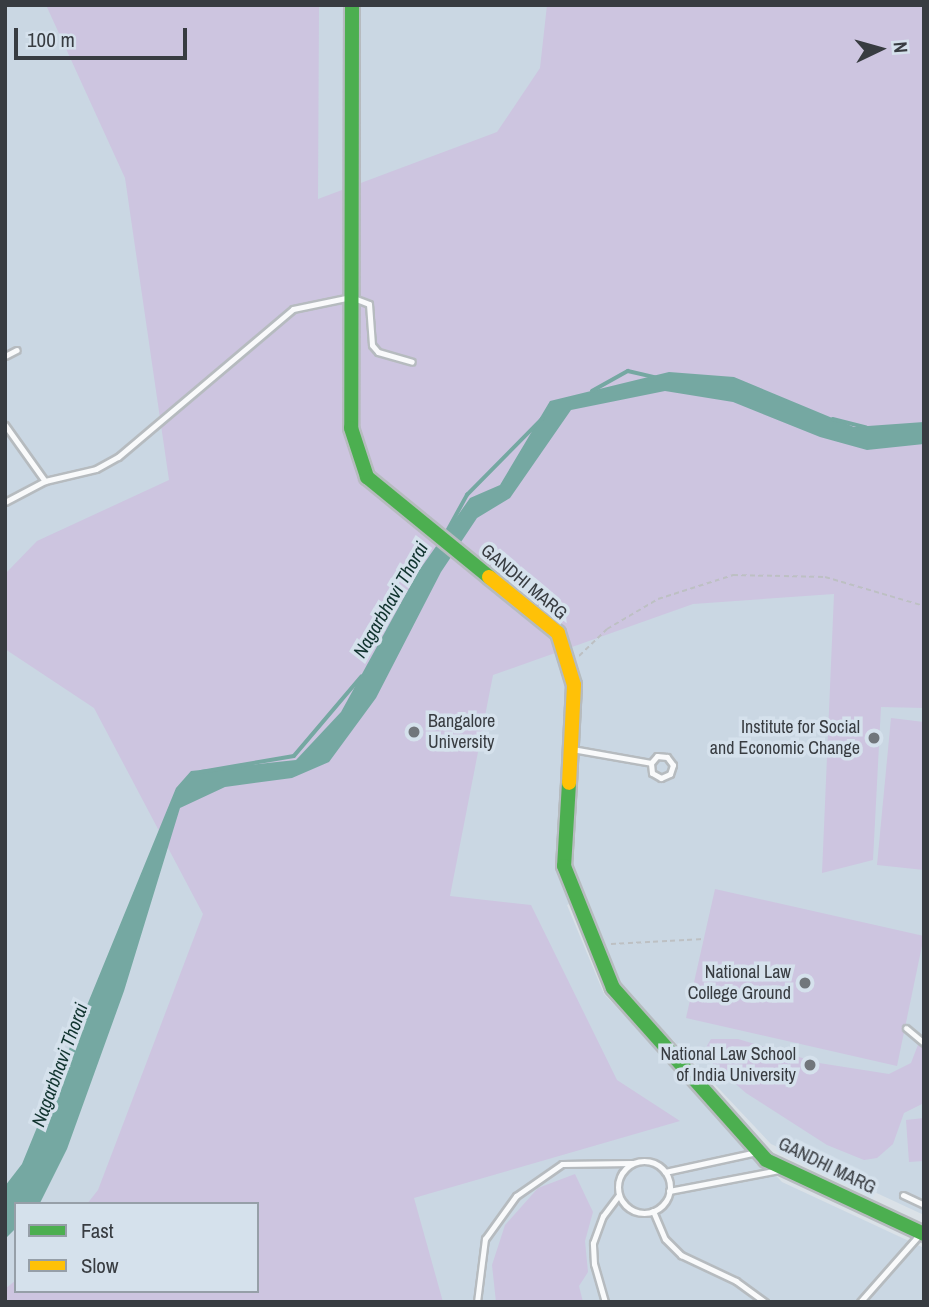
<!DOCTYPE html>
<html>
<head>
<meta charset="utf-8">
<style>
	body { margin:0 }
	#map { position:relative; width:929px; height:1307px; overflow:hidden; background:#dae1e7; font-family:"Archivo Narrow",sans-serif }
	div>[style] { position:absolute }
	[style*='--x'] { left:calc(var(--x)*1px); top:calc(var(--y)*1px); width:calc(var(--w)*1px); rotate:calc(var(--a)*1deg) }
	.built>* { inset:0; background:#cad7e3 }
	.green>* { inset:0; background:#cdc5e0 }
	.water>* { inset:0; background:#75a8a2 }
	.stream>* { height:3.5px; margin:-1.75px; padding:0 1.75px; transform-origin:1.75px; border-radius:1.75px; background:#75a8a2 }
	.path>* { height:2px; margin-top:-1px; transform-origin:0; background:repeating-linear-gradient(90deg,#bdc0c3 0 5px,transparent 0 8.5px) }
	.roads { filter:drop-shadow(2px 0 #b6bbbf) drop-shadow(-2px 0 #b6bbbf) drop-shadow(0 2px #b6bbbf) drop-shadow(0 -2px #b6bbbf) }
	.lane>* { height:5px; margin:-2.5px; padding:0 2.5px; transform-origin:2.5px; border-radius:2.5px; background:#f9fafb }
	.lane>.ring { margin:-2.5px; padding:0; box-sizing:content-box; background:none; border:5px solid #f9fafb; border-radius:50% }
	.fast>* { height:14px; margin:-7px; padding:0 7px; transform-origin:7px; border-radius:7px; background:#4caf50 }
	.slow>* { height:14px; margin:-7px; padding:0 7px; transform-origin:7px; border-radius:7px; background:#ffc107 }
	.dots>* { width:19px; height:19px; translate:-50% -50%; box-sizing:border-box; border:4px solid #d5e1ec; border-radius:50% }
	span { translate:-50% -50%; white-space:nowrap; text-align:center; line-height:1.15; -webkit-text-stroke:7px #d5e1ec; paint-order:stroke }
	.street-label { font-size:18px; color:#383c41 }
	.poi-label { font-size:18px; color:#383c41 }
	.left { translate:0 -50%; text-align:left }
	.right { translate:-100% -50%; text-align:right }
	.water-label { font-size:19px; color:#10332e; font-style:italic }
	.frame { position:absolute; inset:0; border:7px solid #383c41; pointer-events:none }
	.legend { position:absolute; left:14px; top:1202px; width:245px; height:91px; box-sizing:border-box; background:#d5e1ec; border:2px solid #969fa8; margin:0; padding:9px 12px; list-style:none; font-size:21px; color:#383c41 }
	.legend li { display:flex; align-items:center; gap:14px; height:35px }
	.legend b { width:35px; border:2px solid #969fa8 }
	.north { position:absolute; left:845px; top:14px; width:70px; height:70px; -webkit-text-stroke:5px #d5e1ec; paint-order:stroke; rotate:85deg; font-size:19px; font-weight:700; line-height:28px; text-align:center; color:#383c41 }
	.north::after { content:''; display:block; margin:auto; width:24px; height:32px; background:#383c41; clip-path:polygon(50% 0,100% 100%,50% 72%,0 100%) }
	.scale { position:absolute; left:14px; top:28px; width:173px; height:32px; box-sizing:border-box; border:4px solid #383c41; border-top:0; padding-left:9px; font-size:21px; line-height:24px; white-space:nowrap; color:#383c41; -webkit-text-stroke:5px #d5e1ec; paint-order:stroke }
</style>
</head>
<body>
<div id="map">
	<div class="built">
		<div style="clip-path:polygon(evenodd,5px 5px,924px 5px,924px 1215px,771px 1144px,622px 986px,585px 897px,567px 905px,604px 994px,782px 1182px,924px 1248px,924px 1302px,5px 1302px,5px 5px,16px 1204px,257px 1204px,257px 1291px,16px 1291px,16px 1204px)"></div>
	</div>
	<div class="green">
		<div style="clip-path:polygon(46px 5px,319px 5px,318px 199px,497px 132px,540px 68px,547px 5px,924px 5px,924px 708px,881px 707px,873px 860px,822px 873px,834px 594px,693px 604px,493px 675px,450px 896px,531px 905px,617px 1080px,680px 1121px,414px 1198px,443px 1302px,5px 1302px,5px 1289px,16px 1280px,16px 1291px,257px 1291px,257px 1204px,87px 1204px,98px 1190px,203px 914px,94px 708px,5px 649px,5px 574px,37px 541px,169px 480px,125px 178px)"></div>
		<div style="clip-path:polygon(891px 718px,924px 722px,924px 870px,877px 865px)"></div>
		<div style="clip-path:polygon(715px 889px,924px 936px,897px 1066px,686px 1018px)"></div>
		<div style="clip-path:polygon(924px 1029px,924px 1103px,904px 1113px,893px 1144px,877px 1158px,864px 1160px,827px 1145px,746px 1093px,709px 1061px,705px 1049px,711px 1039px,738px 1039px,819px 1063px,889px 1074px,911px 1063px)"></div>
		<div style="clip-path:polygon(924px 1118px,924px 1161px,909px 1162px,906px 1120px)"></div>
		<div style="clip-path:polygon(575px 1174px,593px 1212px,585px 1241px,588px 1272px,579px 1286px,583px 1302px,496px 1302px,492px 1265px,505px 1225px,538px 1188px)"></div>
	</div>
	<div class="water">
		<div style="clip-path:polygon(669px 372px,734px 377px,854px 427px,924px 422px,924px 444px,867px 450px,820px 437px,733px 402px,665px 391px,571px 410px,510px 498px,477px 518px,441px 572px,376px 698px,329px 762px,292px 778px,225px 787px,180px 808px,124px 991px,67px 1149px,40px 1203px,16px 1204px,16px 1228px,5px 1239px,5px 1186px,22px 1164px,176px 788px,191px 771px,296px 760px,341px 712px,418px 572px,470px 498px,500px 485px,550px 401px)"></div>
	</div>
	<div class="stream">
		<div style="--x:592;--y:391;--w:41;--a:-29.1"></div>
		<div style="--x:628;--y:371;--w:28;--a:13"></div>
		<div style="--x:833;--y:419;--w:34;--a:14"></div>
		<div style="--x:445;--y:535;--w:46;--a:-61.2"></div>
		<div style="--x:467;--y:495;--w:107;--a:-45.4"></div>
		<div style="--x:201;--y:772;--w:94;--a:-9.8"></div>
		<div style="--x:294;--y:756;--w:104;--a:-49.7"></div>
	</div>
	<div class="path">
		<div style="--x:579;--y:656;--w:39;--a:-44"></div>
		<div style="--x:607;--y:629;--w:59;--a:-30.5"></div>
		<div style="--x:658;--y:599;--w:79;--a:-17.7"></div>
		<div style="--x:733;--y:575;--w:92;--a:1.2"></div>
		<div style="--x:825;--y:577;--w:103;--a:16.3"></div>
		<div style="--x:611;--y:944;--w:93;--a:-3.1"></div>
	</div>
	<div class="roads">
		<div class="lane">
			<div style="--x:5;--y:356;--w:13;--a:-27"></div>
			<div style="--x:5;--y:425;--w:69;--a:54.5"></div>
			<div style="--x:45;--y:481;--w:52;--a:-13.2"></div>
			<div style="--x:96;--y:469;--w:25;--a:-29"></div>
			<div style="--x:118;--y:457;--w:229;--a:-40.2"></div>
			<div style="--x:293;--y:309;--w:59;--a:-11.7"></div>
			<div style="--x:351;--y:297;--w:19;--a:21"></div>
			<div style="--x:369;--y:304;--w:41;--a:85.8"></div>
			<div style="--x:372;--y:345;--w:9;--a:49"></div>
			<div style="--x:378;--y:352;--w:35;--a:16"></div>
			<div style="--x:5;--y:502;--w:45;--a:-27.7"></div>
			<div style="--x:572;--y:749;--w:80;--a:10"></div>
			<div style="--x:657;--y:756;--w:10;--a:6"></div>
			<div style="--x:667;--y:757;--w:10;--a:53"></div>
			<div style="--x:673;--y:765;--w:9;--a:108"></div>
			<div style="--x:670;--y:774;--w:10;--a:156"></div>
			<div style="--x:661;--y:778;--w:10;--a:-151"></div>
			<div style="--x:652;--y:773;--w:10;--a:-96"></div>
			<div style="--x:651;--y:763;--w:9;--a:-49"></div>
			<div style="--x:906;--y:1028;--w:23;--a:40"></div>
			<div class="ring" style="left:618px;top:1161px;width:47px;height:47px"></div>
			<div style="--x:665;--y:1172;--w:94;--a:-12.3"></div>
			<div style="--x:669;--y:1191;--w:112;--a:-10.8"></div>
			<div style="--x:903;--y:1195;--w:23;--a:25"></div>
			<div style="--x:653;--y:1211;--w:30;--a:67"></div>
			<div style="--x:665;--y:1239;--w:23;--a:45"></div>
			<div style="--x:681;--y:1255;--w:61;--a:25.3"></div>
			<div style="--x:736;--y:1281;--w:36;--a:36"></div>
			<div style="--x:477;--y:1302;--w:64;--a:-82.8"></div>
			<div style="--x:485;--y:1239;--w:53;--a:-54.2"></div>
			<div style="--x:516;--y:1196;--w:56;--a:-34.8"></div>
			<div style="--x:562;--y:1164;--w:70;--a:-0.8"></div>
			<div style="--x:605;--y:1302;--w:40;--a:-106"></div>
			<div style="--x:594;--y:1264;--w:21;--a:-93"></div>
			<div style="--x:593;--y:1243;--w:29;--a:-70"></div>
			<div style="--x:603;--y:1216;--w:26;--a:-53"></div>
			<div style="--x:860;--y:1302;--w:89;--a:-48.6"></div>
		</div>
		<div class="fast">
			<div style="--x:352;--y:5;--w:423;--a:90.1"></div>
			<div style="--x:351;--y:428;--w:52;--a:71.9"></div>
			<div style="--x:367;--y:477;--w:158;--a:39.3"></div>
			<div style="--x:569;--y:783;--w:83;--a:93.4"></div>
			<div style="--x:564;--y:866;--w:131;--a:68.1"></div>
			<div style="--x:613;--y:988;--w:230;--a:48.3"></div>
			<div style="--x:766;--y:1160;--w:174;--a:25.1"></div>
		</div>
		<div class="slow">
			<div style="--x:489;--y:577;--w:89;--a:39.1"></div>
			<div style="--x:558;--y:633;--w:54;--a:72.9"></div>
			<div style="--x:574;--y:685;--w:98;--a:92.9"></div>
		</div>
	</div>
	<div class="dots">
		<div style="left:414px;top:732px;background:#71767b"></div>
		<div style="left:874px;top:738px;background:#71767b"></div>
		<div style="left:805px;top:983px;background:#71767b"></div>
		<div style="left:810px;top:1065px;background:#71767b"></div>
	</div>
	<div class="street-label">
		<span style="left:524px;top:582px;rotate:40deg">GANDHI MARG</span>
		<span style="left:827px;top:1166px;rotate:26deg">GANDHI MARG</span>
	</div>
	<div class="poi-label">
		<span class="left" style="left:428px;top:732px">Bangalore<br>University</span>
		<span class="right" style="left:860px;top:738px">Institute for Social<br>and Economic Change</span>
		<span class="right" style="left:791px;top:983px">National Law<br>College Ground</span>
		<span class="right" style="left:796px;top:1065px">National Law School<br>of India University</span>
	</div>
	<div class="water-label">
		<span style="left:391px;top:600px;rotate:-60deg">Nagarbhavi Thorai</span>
		<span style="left:60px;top:1065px;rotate:-70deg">Nagarbhavi Thorai</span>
	</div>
	<div class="frame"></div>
	<ul class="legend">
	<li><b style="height:9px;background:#4caf50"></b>Fast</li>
	<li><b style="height:9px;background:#ffc107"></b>Slow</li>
	</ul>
	<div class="north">N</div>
	<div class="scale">100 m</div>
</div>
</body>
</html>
